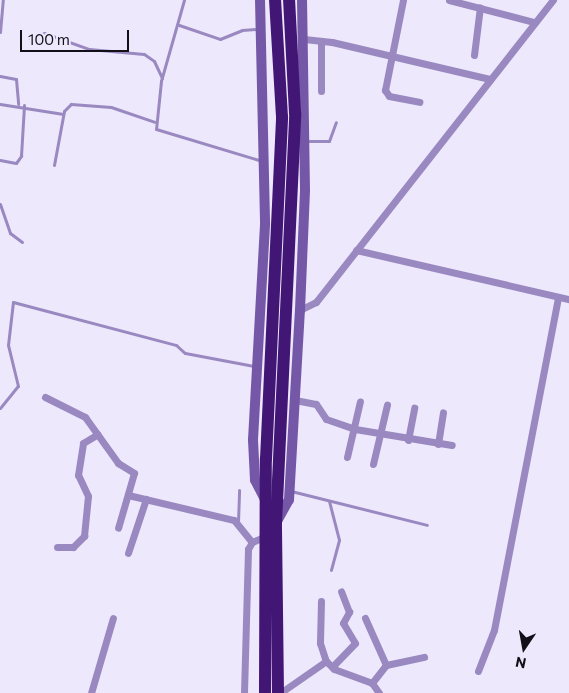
<!DOCTYPE html>
<html>
<head>
<meta charset="utf-8">
<style>
	body { margin:0 }
	#map { position:relative; width:569px; height:693px; overflow:hidden; background:#eee8fc; font-family:Commissioner,sans-serif }
	div>[style] { position:absolute }
	[style*='--x'] { left:calc(var(--x)*1px); top:calc(var(--y)*1px); width:calc(var(--w)*1px); rotate:calc(var(--a)*1deg) }
	.lane>* { height:3px; margin:-1.5px; padding:0 1.5px; transform-origin:1.5px; border-radius:1.5px; background:#9a89c1 }
	.street>* { height:7px; margin:-3.5px; padding:0 3.5px; transform-origin:3.5px; border-radius:3.5px; background:#9a89c1 }
	.secondary>* { height:10px; margin:-5px; padding:0 5px; transform-origin:5px; border-radius:5px; background:#7557a8 }
	.highway>* { height:12px; margin:-6px; padding:0 6px; transform-origin:6px; border-radius:6px; background:#421675 }
	span { translate:-50% -50%; white-space:nowrap; text-align:center; line-height:1.15; -webkit-text-stroke:4px #eee8fc; paint-order:stroke }
	.north { position:absolute; left:499px; top:623px; width:50px; height:50px; -webkit-text-stroke:4px #eee8fc; paint-order:stroke; rotate:192deg; font-size:14px; font-weight:700; line-height:20px; text-align:center; color:#120f18 }
	.north::after { content:''; display:block; margin:auto; width:18px; height:22px; background:#120f18; clip-path:polygon(50% 0,100% 100%,50% 72%,0 100%) }
	.scale { position:absolute; left:20px; top:30px; width:109px; height:22px; box-sizing:border-box; border:2px solid #120f18; border-top:0; padding-left:6px; font-size:15px; line-height:18px; white-space:nowrap; color:#120f18; -webkit-text-stroke:4px #eee8fc; paint-order:stroke }
</style>
</head>
<body>
<div id="map">
	<div class="lane">
		<div style="--x:184;--y:0;--w:84;--a:105.9"></div>
		<div style="--x:161;--y:81;--w:48;--a:95.9"></div>
		<div style="--x:156;--y:129;--w:111;--a:16.8"></div>
		<div style="--x:179;--y:25;--w:43;--a:18.9"></div>
		<div style="--x:220;--y:39;--w:24;--a:-22"></div>
		<div style="--x:242;--y:30;--w:16;--a:-4"></div>
		<div style="--x:0;--y:32;--w:32;--a:-85"></div>
		<div style="--x:29;--y:38;--w:16;--a:-18"></div>
		<div style="--x:44;--y:33;--w:48;--a:19.6"></div>
		<div style="--x:89;--y:49;--w:55;--a:5.2"></div>
		<div style="--x:144;--y:54;--w:12;--a:35"></div>
		<div style="--x:154;--y:61;--w:19;--a:65"></div>
		<div style="--x:0;--y:76;--w:16;--a:11"></div>
		<div style="--x:16;--y:79;--w:25;--a:85"></div>
		<div style="--x:0;--y:104;--w:64;--a:9"></div>
		<div style="--x:307;--y:141;--w:22;--a:0"></div>
		<div style="--x:329;--y:141;--w:20;--a:-70"></div>
		<div style="--x:0;--y:160;--w:16;--a:11"></div>
		<div style="--x:16;--y:163;--w:9;--a:-54"></div>
		<div style="--x:21;--y:156;--w:51;--a:-86.6"></div>
		<div style="--x:54;--y:165;--w:55;--a:-79.5"></div>
		<div style="--x:64;--y:111;--w:10;--a:-45"></div>
		<div style="--x:71;--y:104;--w:40;--a:4.3"></div>
		<div style="--x:111;--y:107;--w:46;--a:18.8"></div>
		<div style="--x:0;--y:204;--w:31;--a:71"></div>
		<div style="--x:10;--y:233;--w:15;--a:37"></div>
		<div style="--x:0;--y:408;--w:28;--a:-51"></div>
		<div style="--x:18;--y:386;--w:42;--a:-103.7"></div>
		<div style="--x:8;--y:345;--w:43;--a:-83.4"></div>
		<div style="--x:13;--y:302;--w:169;--a:14.8"></div>
		<div style="--x:176;--y:345;--w:12;--a:42"></div>
		<div style="--x:185;--y:353;--w:70;--a:10.7"></div>
		<div style="--x:291;--y:491;--w:140;--a:14"></div>
		<div style="--x:329;--y:501;--w:40;--a:75.6"></div>
		<div style="--x:339;--y:540;--w:31;--a:105"></div>
		<div style="--x:238;--y:522;--w:32;--a:-88"></div>
	</div>
	<div class="street">
		<div style="--x:403;--y:0;--w:92;--a:101.3"></div>
		<div style="--x:385;--y:90;--w:7;--a:56"></div>
		<div style="--x:389;--y:96;--w:31;--a:11"></div>
		<div style="--x:449;--y:0;--w:88;--a:14.5"></div>
		<div style="--x:304;--y:39;--w:28;--a:6"></div>
		<div style="--x:332;--y:42;--w:162;--a:13.2"></div>
		<div style="--x:321;--y:41;--w:50;--a:90"></div>
		<div style="--x:474;--y:55;--w:48;--a:-82.9"></div>
		<div style="--x:356;--y:250;--w:219;--a:13"></div>
		<div style="--x:300;--y:310;--w:18;--a:-27"></div>
		<div style="--x:316;--y:302;--w:384;--a:-51.9"></div>
		<div style="--x:45;--y:397;--w:45;--a:26.6"></div>
		<div style="--x:85;--y:417;--w:57;--a:54.3"></div>
		<div style="--x:118;--y:463;--w:19;--a:32"></div>
		<div style="--x:134;--y:473;--w:57;--a:106.2"></div>
		<div style="--x:295;--y:400;--w:21;--a:11"></div>
		<div style="--x:316;--y:404;--w:18;--a:56"></div>
		<div style="--x:326;--y:419;--w:31;--a:19"></div>
		<div style="--x:355;--y:429;--w:98;--a:9.4"></div>
		<div style="--x:408;--y:440;--w:33;--a:-79"></div>
		<div style="--x:438;--y:444;--w:32;--a:-81"></div>
		<div style="--x:347;--y:457;--w:57;--a:-76.9"></div>
		<div style="--x:373;--y:464;--w:61;--a:-76.7"></div>
		<div style="--x:128;--y:495;--w:109;--a:13.3"></div>
		<div style="--x:234;--y:520;--w:28;--a:51"></div>
		<div style="--x:57;--y:547;--w:16;--a:0"></div>
		<div style="--x:73;--y:547;--w:16;--a:-45"></div>
		<div style="--x:84;--y:536;--w:40;--a:-84.3"></div>
		<div style="--x:88;--y:496;--w:23;--a:-115"></div>
		<div style="--x:78;--y:475;--w:32;--a:-81"></div>
		<div style="--x:83;--y:443;--w:17;--a:-31"></div>
		<div style="--x:128;--y:553;--w:57;--a:-71.6"></div>
		<div style="--x:321;--y:601;--w:42;--a:91.4"></div>
		<div style="--x:320;--y:643;--w:19;--a:72"></div>
		<div style="--x:326;--y:661;--w:11;--a:45"></div>
		<div style="--x:334;--y:669;--w:40;--a:20.2"></div>
		<div style="--x:365;--y:618;--w:51;--a:65.9"></div>
		<div style="--x:386;--y:665;--w:23;--a:128"></div>
		<div style="--x:372;--y:683;--w:12;--a:55"></div>
		<div style="--x:386;--y:665;--w:39;--a:-12"></div>
		<div style="--x:332;--y:667;--w:33;--a:-46"></div>
		<div style="--x:355;--y:643;--w:23;--a:-121"></div>
		<div style="--x:343;--y:623;--w:13;--a:-61"></div>
		<div style="--x:349;--y:612;--w:22;--a:-111"></div>
		<div style="--x:478;--y:671;--w:44;--a:-68.7"></div>
		<div style="--x:494;--y:630;--w:339;--a:-79.1"></div>
		<div style="--x:91;--y:693;--w:78;--a:-73.7"></div>
		<div style="--x:244;--y:693;--w:144;--a:-88.4"></div>
		<div style="--x:248;--y:549;--w:8;--a:-60"></div>
		<div style="--x:252;--y:542;--w:15;--a:-23"></div>
		<div style="--x:280;--y:693;--w:56;--a:-34.8"></div>
	</div>
	<div class="secondary">
		<div style="--x:260;--y:0;--w:225;--a:88.7"></div>
		<div style="--x:265;--y:225;--w:215;--a:93.2"></div>
		<div style="--x:253;--y:440;--w:40;--a:87.1"></div>
		<div style="--x:255;--y:480;--w:22;--a:63"></div>
		<div style="--x:276;--y:523;--w:26;--a:-61"></div>
		<div style="--x:289;--y:500;--w:190;--a:-86.7"></div>
		<div style="--x:300;--y:310;--w:120;--a:-87.6"></div>
		<div style="--x:305;--y:190;--w:190;--a:-90.9"></div>
	</div>
	<div class="highway">
		<div style="--x:265;--y:693;--w:234;--a:-89.8"></div>
		<div style="--x:266;--y:459;--w:342;--a:-87.3"></div>
		<div style="--x:282;--y:117;--w:117;--a:-93.4"></div>
		<div style="--x:278;--y:693;--w:170;--a:-90.7"></div>
		<div style="--x:276;--y:523;--w:410;--a:-87.3"></div>
		<div style="--x:295;--y:113;--w:113;--a:-93"></div>
	</div>
	<div class="north">N</div>
	<div class="scale">100 m</div>
</div>
</body>
</html>
